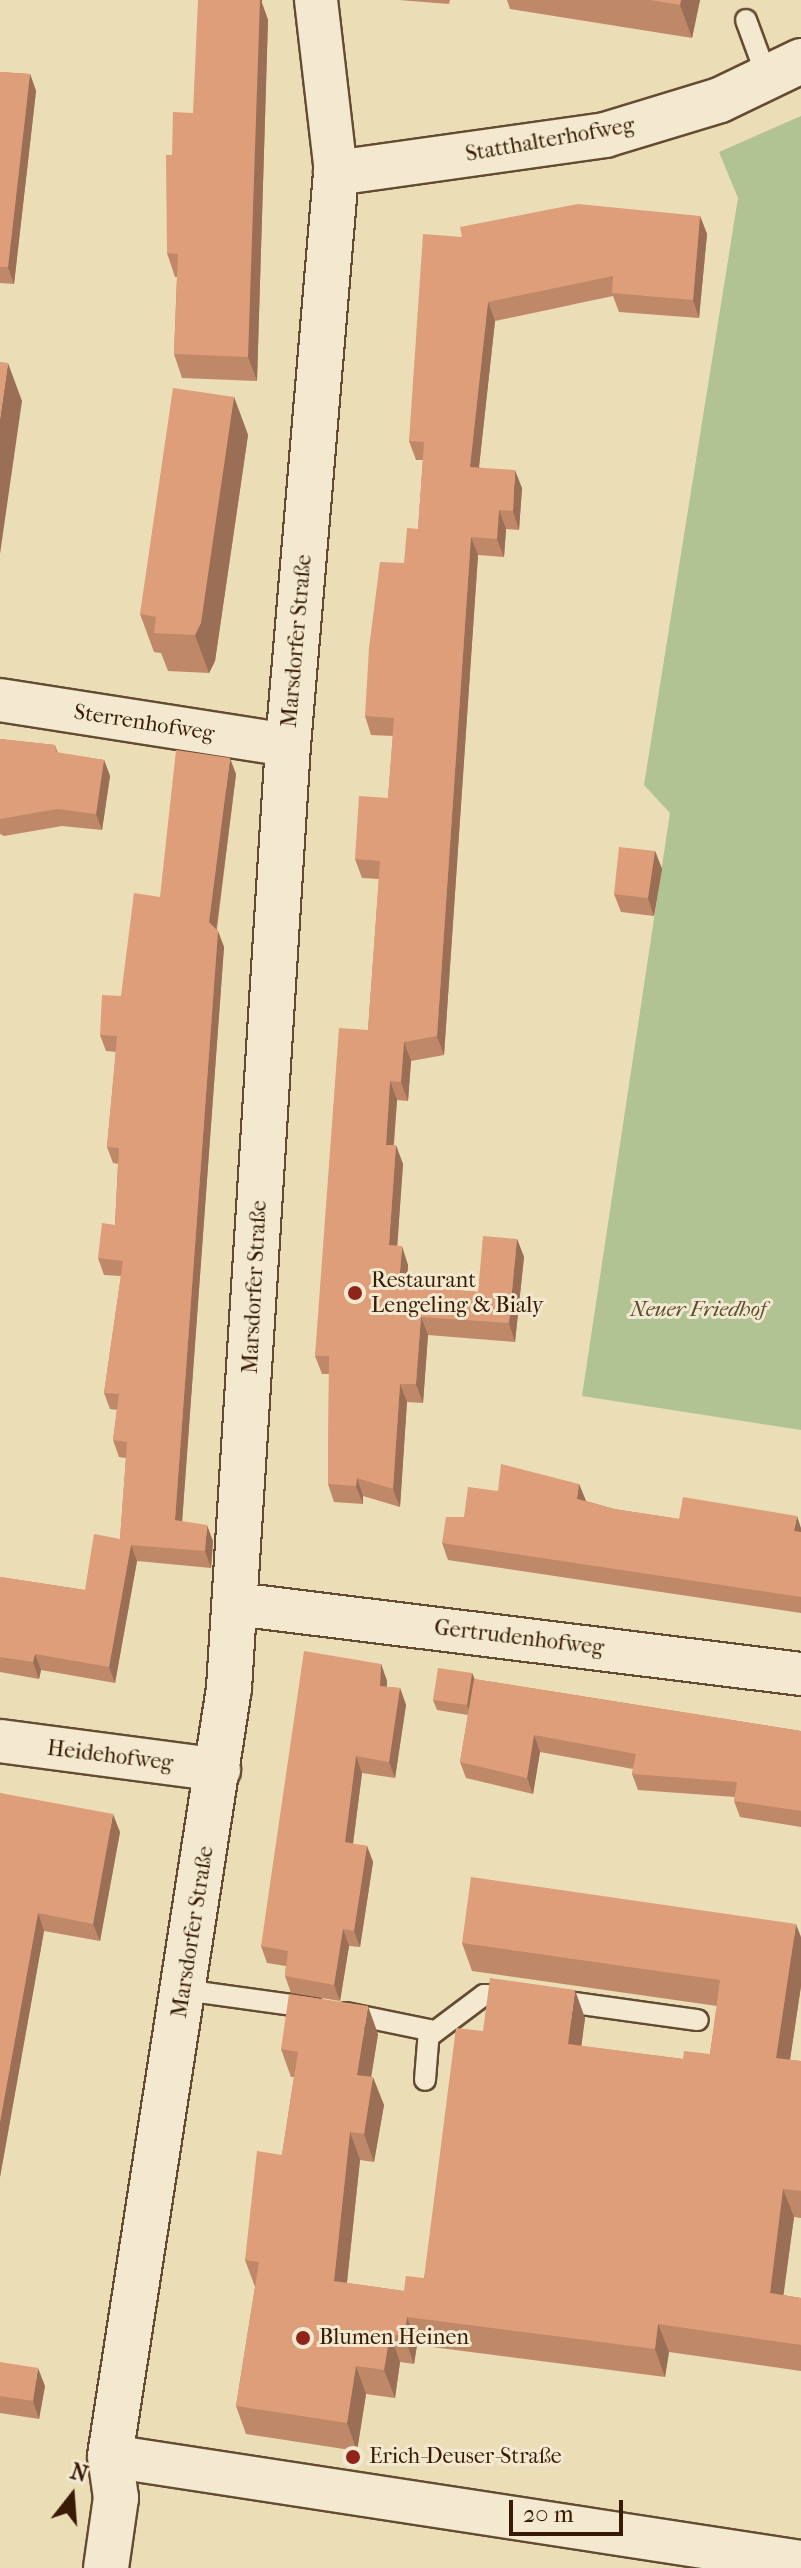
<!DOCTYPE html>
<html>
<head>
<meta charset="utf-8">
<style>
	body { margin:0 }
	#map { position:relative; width:801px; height:2568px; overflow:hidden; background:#ebddb6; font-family:"IM FELL French Canon",serif }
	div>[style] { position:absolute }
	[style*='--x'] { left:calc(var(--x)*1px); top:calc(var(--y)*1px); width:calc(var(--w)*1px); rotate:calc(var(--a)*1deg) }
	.green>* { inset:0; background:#b1c293 }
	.roads { filter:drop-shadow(2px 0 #654b31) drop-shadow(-2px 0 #654b31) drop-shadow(0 2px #654b31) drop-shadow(0 -2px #654b31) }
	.lane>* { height:20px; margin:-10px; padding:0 10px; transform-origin:10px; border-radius:10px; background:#f2e9d0 }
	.street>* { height:42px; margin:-21px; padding:0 21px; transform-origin:21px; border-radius:21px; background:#f2e9d0 }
	.secondary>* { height:44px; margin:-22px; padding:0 22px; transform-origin:22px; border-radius:22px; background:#f2e9d0 }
	.wall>* { inset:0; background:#bf8868 }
	.shaded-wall>* { inset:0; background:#9b6f55 }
	.building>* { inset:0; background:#de9e79 }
	.dots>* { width:22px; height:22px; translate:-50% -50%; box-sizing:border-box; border:4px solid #f2e9d0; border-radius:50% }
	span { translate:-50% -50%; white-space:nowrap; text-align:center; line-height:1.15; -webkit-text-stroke:6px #f2e9d0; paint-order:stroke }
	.street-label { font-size:22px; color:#381a05 }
	.poi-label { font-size:22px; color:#381a05 }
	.left { translate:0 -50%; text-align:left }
	.park-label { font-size:22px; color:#5c4c30; font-style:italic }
	.north { position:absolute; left:32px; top:2456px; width:80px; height:80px; -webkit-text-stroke:6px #f2e9d0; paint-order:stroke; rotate:17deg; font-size:22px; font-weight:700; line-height:32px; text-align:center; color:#381a05 }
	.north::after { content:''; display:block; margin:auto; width:28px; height:36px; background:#381a05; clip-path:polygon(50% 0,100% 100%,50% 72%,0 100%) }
	.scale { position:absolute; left:509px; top:2500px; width:114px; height:36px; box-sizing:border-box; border:4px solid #381a05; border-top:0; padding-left:10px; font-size:24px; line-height:28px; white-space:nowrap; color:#381a05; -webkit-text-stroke:6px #f2e9d0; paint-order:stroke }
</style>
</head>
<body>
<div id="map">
	<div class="green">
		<div style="clip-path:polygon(801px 116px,801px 1430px,582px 1396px,670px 813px,644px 785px,738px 198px,719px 152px)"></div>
	</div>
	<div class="roads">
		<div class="lane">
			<div style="--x:746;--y:20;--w:61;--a:69.8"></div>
			<div style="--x:184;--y:1990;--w:131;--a:7.9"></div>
			<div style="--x:553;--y:2000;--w:146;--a:7.9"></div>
			<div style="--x:346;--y:2013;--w:85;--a:11.6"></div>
			<div style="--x:429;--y:2030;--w:50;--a:94.6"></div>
			<div style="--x:432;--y:2034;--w:65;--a:-36.9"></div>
			<div style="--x:484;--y:1995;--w:30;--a:0"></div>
		</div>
		<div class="street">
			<div style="--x:316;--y:0;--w:174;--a:83.4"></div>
			<div style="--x:0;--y:700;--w:291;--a:8.9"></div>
			<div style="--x:236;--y:1604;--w:569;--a:7.06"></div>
			<div style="--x:0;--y:1741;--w:221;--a:7.5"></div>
			<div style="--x:110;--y:2456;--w:699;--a:8.72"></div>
		</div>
		<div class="secondary">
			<div style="--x:106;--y:2568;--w:71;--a:-81.9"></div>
			<div style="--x:116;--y:2498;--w:42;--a:-98.1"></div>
			<div style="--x:110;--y:2456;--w:777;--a:-81.19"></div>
			<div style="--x:229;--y:1688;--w:945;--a:-86.42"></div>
			<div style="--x:288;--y:745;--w:574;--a:-85.2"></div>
			<div style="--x:336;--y:173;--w:272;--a:-8"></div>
			<div style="--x:605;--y:135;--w:120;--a:-16.9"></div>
			<div style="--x:720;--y:100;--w:90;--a:-25.7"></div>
		</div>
	</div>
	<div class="wall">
		<div style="clip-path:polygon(399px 0,450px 0,449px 4px)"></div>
		<div style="clip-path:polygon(507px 0,700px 0,692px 38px,510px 9px)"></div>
		<div style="clip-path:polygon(262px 3px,268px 20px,257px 381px,182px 378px,174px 354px,177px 277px,175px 277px,167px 253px,172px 155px,193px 113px)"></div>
		<div style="clip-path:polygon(0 72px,30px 74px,36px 91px,14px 284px,0 283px)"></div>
		<div style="clip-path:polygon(700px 216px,707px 234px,699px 318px,619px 312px,613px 296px,495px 321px,479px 467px,522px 488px,519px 530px,506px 529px,504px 557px,478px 555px,444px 1055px,411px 1061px,408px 1101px,397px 1100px,394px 1145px,403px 1164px,397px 1246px,408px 1265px,407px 1286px,478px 1292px,517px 1239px,524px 1257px,515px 1342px,428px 1335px,423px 1403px,407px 1402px,400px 1507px,363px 1496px,363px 1504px,334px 1502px,328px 1484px,329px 1374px,322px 1374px,315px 1356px,368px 1030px,379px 879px,362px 878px,355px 859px,388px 798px,393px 736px,371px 735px,365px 716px,404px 563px,418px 529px,423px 460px,416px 460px,409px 441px,462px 237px)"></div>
		<div style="clip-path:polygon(234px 397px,248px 435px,215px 661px,209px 673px,168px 671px,161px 653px,154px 652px,140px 614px)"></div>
		<div style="clip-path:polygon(0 739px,55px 745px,58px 753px,104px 760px,110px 776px,102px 830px,62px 826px,4px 836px,0 834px)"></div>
		<div style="clip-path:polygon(236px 774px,217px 929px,224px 947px,182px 1521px,213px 1541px,211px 1568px,137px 1561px,115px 1683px,41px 1670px,39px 1679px,0 1672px,0 1577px,85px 1590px,120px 1539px,126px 1458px,119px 1457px,113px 1440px,117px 1410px,110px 1409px,104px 1393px,121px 1276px,104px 1275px,98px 1258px,115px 1225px,118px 1164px,113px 1163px,107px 1147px,116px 1052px,106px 1051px,100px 1035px,121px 996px,160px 897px)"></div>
		<div style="clip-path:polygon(655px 851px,662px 869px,654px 916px,621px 912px,614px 894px)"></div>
		<div style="clip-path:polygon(579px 1484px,586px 1501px,614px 1509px,679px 1519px,801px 1528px,801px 1613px,448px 1560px,442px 1543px,498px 1491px)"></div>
		<div style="clip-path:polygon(381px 1664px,387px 1681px,387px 1687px,400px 1688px,406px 1705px,395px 1778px,362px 1773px,353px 1844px,367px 1846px,373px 1862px,360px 1947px,349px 1946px,340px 2001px,291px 1993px,285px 1976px,286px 1966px,267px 1963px,261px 1946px)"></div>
		<div style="clip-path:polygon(472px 1673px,474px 1679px,801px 1731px,801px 1827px,740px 1817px,734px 1801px,735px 1797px,638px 1790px,632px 1774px,633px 1769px,540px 1752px,533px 1794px,466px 1778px,460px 1762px,468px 1715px,437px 1710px,433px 1700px)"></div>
		<div style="clip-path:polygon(0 1793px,120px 1832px,100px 1941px,44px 1931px,0 2177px)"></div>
		<div style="clip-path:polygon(801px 1937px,801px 1986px,790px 2060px,801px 2061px,801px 2218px,794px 2217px,783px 2295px,801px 2298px,801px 2371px,669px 2352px,665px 2377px,417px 2345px,414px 2364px,400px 2362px,395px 2398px,366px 2394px,357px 2451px,246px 2434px,236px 2406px,255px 2287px,245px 2260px,282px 2155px,294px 2077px,291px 2077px,281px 2049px,378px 2034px,371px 2077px,384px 2105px,374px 2162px,360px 2160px,347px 2283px,404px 2291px,424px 2278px,483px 2031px,585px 2018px,581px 2046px,683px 2059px,710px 2054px,717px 2006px,472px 1971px,462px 1943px)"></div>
		<div style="clip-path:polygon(0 2362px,45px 2386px,39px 2419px,0 2413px)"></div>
	</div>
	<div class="shaded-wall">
		<div style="clip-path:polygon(254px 0,262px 0,262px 3px,268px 20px,257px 381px,248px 357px)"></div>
		<div style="clip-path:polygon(681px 0,700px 0,692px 38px,680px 5px)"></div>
		<div style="clip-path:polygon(30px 74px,36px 91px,14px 284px,8px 267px)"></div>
		<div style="clip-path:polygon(700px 216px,707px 234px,699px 318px,693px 300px)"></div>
		<div style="clip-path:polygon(488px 302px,495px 321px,477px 485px,470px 467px)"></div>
		<div style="clip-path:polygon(8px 363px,22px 401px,0 554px,0 419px)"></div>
		<div style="clip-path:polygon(234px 397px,248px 435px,215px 661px,209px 673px,195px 635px)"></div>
		<div style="clip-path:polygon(515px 470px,522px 488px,519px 530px,513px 511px)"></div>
		<div style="clip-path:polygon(499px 510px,506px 529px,504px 557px,497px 539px)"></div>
		<div style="clip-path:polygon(471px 537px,478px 555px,444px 1055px,437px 1036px)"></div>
		<div style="clip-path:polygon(230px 758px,236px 774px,215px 939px,209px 922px)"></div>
		<div style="clip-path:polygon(104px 760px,110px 776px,102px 830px,96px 814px)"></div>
		<div style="clip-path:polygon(655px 851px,662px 869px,654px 916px,648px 898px)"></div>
		<div style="clip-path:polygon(218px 931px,224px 947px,181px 1537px,175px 1520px)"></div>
		<div style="clip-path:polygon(404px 1042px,411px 1061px,408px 1101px,401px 1082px)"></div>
		<div style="clip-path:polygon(390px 1081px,397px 1100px,392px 1163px,386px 1145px)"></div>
		<div style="clip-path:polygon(396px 1145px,403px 1164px,396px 1264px,389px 1245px)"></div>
		<div style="clip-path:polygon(517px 1239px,524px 1257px,515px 1342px,509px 1323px)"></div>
		<div style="clip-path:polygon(402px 1246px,408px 1265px,406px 1304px,399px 1285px)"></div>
		<div style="clip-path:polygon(421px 1317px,428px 1335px,423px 1403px,416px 1384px)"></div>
		<div style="clip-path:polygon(400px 1384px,407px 1402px,400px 1507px,393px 1489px)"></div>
		<div style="clip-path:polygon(357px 1478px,363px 1496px,363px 1504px,356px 1486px)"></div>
		<div style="clip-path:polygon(579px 1484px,586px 1501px,577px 1499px)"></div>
		<div style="clip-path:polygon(797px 1516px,801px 1528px,801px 1543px,794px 1531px)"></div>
		<div style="clip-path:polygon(207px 1525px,213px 1541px,211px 1568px,205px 1551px)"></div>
		<div style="clip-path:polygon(131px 1545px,137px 1561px,115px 1683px,109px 1667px)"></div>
		<div style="clip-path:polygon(35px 1654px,41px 1670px,39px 1679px,33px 1662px)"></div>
		<div style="clip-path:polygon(381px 1664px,387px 1681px,386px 1702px,380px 1686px)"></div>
		<div style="clip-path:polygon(472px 1673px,476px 1682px,471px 1715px,467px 1705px)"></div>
		<div style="clip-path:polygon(400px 1688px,406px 1705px,395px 1778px,389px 1762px)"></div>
		<div style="clip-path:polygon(534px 1735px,540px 1752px,533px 1794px,527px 1778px)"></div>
		<div style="clip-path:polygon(356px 1756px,362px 1773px,351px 1859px,345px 1842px)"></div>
		<div style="clip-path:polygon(113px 1814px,120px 1832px,100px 1941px,93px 1924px)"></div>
		<div style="clip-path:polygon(367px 1846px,373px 1862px,360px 1947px,354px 1931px)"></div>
		<div style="clip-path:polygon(38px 1913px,44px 1931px,0 2177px,0 2122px)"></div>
		<div style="clip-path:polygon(796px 1924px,801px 1937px,801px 1986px,786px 2086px,776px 2058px)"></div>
		<div style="clip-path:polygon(343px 1929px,349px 1946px,340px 2001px,334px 1985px)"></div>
		<div style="clip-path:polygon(575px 1990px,585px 2018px,578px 2072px,568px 2044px)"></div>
		<div style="clip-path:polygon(368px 2006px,378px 2034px,367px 2103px,357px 2075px)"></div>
		<div style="clip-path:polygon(373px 2077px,384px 2105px,374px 2162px,364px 2134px)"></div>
		<div style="clip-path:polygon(350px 2132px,360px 2160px,344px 2309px,334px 2281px)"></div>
		<div style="clip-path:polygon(783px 2189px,794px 2217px,780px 2321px,770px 2293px)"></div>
		<div style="clip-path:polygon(407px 2317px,417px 2345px,414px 2364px,404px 2336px)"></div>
		<div style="clip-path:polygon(658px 2324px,669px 2352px,665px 2377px,655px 2349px)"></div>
		<div style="clip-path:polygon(390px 2334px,400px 2362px,395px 2398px,384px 2370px)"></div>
		<div style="clip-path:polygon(356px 2366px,366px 2394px,357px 2451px,347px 2423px)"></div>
		<div style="clip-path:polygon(38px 2368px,45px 2386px,39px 2419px,33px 2401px)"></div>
	</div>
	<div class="building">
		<div style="clip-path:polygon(198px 0,260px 0,248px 357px,174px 354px,178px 254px,167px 253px,166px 155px,172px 155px,173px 112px,193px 113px)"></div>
		<div style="clip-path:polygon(650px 0,681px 0,680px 5px)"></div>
		<div style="clip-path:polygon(0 72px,30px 74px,8px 267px,0 267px)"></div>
		<div style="clip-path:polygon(578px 204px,700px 216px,693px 300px,612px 293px,613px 276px,488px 302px,470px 467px,515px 470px,513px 511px,499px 510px,497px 539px,471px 537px,437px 1036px,404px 1042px,401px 1082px,390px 1081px,386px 1145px,396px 1145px,389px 1245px,402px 1246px,399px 1285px,478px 1292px,483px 1236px,517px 1239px,509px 1323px,421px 1317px,416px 1384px,400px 1384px,393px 1489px,357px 1478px,356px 1486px,328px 1484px,329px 1356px,315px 1356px,339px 1028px,368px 1030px,380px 861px,355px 859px,359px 796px,388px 798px,394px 718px,365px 716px,369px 648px,380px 562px,404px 563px,407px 528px,418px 529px,424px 442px,409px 441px,423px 234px,462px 237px,460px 227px)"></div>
		<div style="clip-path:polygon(0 362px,8px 363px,0 419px)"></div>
		<div style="clip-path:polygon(173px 388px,234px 397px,201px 623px,195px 635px,154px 633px,156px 617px,140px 614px)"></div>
		<div style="clip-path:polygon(0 739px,55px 745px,56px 752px,104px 760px,96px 814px,57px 809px,0 819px)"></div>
		<div style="clip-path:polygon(176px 750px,230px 758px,209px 922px,218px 931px,175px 1520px,207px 1525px,205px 1551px,131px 1545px,109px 1667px,35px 1654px,33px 1662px,0 1657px,0 1577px,85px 1590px,94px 1534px,120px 1539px,127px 1442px,113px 1440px,119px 1394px,104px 1393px,123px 1261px,98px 1258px,102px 1223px,115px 1225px,119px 1148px,107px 1147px,117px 1036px,100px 1035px,102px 995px,121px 996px,134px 893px,160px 897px)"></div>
		<div style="clip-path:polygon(619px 847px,655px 851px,648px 898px,614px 894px)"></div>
		<div style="clip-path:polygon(501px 1464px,579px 1484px,577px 1499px,614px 1509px,679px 1519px,683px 1497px,797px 1516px,794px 1531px,801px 1532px,801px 1597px,442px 1543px,446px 1517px,464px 1517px,468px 1487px,498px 1491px)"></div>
		<div style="clip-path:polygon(304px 1651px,381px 1664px,380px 1686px,400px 1688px,389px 1762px,356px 1756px,345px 1842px,367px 1846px,354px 1931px,343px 1929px,334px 1985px,285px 1976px,288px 1951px,261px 1946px)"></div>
		<div style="clip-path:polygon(438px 1668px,472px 1673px,467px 1705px,433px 1700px)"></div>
		<div style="clip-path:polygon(474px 1679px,801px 1731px,801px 1811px,734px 1801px,737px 1782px,632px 1774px,636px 1754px,534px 1735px,527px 1778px,460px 1762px)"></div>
		<div style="clip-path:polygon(0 1793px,113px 1814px,93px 1924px,38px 1913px,0 2122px)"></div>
		<div style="clip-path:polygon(471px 1877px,796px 1924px,776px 2058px,801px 2061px,801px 2191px,783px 2189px,770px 2293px,801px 2298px,801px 2345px,658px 2324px,655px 2349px,407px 2317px,404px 2336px,390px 2334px,384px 2370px,356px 2366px,347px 2423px,236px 2406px,259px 2262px,245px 2260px,257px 2151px,282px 2155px,298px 2052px,281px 2049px,289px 1994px,368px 2006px,357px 2075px,373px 2077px,364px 2134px,350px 2132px,334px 2281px,404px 2291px,406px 2276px,424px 2278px,456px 2028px,483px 2031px,490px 1978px,575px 1990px,568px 2044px,683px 2059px,684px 2051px,710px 2054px,720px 1980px,462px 1943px)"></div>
		<div style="clip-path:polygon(0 2362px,38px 2368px,33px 2401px,0 2396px)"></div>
	</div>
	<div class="dots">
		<div style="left:355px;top:1293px;background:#8f2418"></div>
		<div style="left:303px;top:2338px;background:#8f2418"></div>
		<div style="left:353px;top:2457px;background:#8f2418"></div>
	</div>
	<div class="street-label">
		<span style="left:550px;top:140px;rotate:-10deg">Statthalterhofweg</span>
		<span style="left:297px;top:641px;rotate:-85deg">Marsdorfer Straße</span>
		<span style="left:144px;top:723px;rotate:9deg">Sterrenhofweg</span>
		<span style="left:255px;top:1287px;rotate:-87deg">Marsdorfer Straße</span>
		<span style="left:519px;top:1638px;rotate:7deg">Gertrudenhofweg</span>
		<span style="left:110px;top:1756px;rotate:7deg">Heidehofweg</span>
		<span style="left:193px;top:1932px;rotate:-81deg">Marsdorfer Straße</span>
	</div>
	<div class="poi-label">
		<span class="left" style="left:371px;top:1293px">Restaurant<br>Lengeling &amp; Bialy</span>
		<span class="left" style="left:319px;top:2338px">Blumen Heinen</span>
		<span class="left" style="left:369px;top:2457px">Erich-Deuser-Straße</span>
	</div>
	<div class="park-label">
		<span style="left:698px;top:1310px">Neuer Friedhof</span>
	</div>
	<div class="north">N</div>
	<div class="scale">20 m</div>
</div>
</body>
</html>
